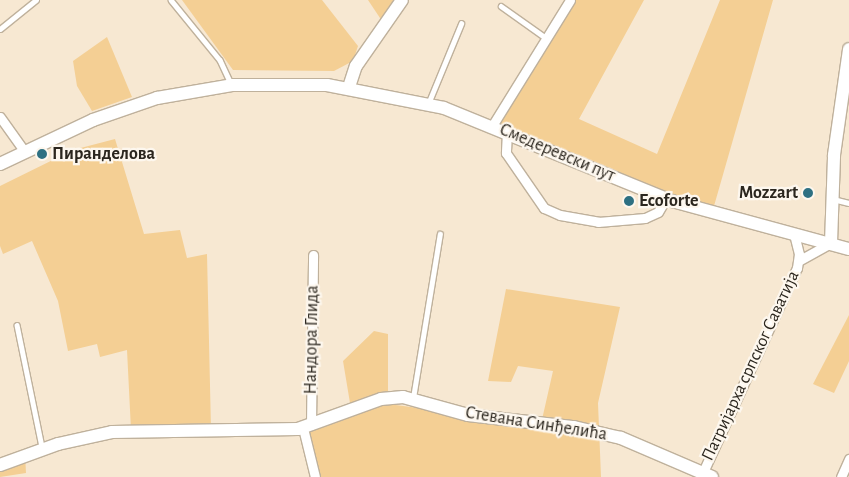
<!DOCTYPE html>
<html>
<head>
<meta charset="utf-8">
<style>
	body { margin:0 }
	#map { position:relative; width:849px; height:477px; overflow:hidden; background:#f7e8d2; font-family:"Alegreya Sans",sans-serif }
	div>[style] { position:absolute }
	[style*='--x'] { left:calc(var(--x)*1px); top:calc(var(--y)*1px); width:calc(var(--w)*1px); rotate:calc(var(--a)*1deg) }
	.green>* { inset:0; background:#f4cf94 }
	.roads { filter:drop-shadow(1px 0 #bfb19c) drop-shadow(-1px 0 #bfb19c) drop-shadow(0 1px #bfb19c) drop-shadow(0 -1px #bfb19c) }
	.lane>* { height:4.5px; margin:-2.25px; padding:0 2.25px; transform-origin:2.25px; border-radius:2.25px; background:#fff }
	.street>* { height:9px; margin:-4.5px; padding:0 4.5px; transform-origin:4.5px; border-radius:4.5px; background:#fff }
	.secondary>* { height:12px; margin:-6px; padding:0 6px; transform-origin:6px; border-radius:6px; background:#fff }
	.dots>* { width:14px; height:14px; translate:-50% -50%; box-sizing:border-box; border:2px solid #fdf7ee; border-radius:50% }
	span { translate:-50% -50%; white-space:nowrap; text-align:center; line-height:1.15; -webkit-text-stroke:4.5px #fdf7ee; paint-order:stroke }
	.street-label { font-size:18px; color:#2b261e }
	.poi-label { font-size:18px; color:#2b261e; font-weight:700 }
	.left { translate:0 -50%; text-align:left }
	.right { translate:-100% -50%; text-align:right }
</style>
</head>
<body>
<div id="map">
	<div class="green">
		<div style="clip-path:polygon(182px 0,322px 0,358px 46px,353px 61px,334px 71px,233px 70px)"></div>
		<div style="clip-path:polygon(368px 0,404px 0,384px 24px)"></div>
		<div style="clip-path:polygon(570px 0,644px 0,579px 119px,657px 154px,720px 0,773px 0,712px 213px,492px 126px)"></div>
		<div style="clip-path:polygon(107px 37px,132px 97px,92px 111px,77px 86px,73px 61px)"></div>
		<div style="clip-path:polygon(115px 139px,144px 234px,180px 230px,187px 258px,207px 254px,211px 429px,131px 430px,127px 350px,100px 357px,97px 344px,68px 351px,58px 301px,32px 241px,3px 254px,0 246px,0 186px,73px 150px)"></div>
		<div style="clip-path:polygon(506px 289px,620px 307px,598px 403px,601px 477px,315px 477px,303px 428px,351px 409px,343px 361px,374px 331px,388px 334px,388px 404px,541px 424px,553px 371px,518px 366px,511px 382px,488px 381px)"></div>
		<div style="clip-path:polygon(849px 315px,849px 361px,834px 393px,813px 384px)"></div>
		<div style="clip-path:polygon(25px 455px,26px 473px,0 477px,0 465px)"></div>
	</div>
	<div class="roads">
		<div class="lane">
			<div style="--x:171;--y:0;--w:77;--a:50.8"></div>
			<div style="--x:220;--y:60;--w:26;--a:65"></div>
			<div style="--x:501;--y:6;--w:55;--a:35.4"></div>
			<div style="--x:0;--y:29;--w:46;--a:-38.9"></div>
			<div style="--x:428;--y:104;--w:87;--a:-67.6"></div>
			<div style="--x:833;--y:199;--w:16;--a:14"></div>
			<div style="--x:17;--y:325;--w:125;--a:78.4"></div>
			<div style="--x:413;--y:398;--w:166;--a:-80.7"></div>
		</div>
		<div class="street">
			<div style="--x:0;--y:117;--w:43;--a:54.5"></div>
			<div style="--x:492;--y:126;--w:148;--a:-58.2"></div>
			<div style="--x:507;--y:132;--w:21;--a:93"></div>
			<div style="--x:506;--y:153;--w:67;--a:55.4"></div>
			<div style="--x:544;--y:208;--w:17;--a:24"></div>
			<div style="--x:560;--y:215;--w:39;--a:10"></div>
			<div style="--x:598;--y:222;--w:47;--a:-4.9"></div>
			<div style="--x:645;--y:218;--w:14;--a:-25"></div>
			<div style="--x:658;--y:212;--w:16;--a:-60"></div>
			<div style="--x:800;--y:260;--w:35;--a:-29"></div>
			<div style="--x:311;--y:425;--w:170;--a:-89.3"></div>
			<div style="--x:303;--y:428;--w:50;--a:76.2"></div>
			<div style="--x:703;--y:472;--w:225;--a:-65.3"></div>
			<div style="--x:797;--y:268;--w:14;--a:-82"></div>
			<div style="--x:799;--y:254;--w:21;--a:-104"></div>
			<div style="--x:841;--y:477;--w:20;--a:-66"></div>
		</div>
		<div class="secondary">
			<div style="--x:349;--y:87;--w:22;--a:-72"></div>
			<div style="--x:356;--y:66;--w:80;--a:-55.1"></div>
			<div style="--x:0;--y:164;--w:103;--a:-25.3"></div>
			<div style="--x:93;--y:120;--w:68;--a:-19"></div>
			<div style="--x:157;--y:98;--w:76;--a:-9.8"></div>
			<div style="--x:232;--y:85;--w:95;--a:0"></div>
			<div style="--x:327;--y:85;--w:119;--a:11.1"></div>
			<div style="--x:444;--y:108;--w:246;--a:22.2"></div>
			<div style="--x:672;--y:201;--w:183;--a:15.2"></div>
			<div style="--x:831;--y:243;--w:88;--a:-88"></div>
			<div style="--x:834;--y:155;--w:107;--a:-81.9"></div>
			<div style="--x:0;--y:465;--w:62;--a:-19.9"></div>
			<div style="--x:58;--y:444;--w:55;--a:-12.5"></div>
			<div style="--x:112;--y:432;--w:186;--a:-0.9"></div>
			<div style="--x:298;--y:429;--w:88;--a:-19.9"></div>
			<div style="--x:381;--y:399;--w:22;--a:-5"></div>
			<div style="--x:403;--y:397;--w:67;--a:15.5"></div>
			<div style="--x:468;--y:415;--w:107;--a:6.5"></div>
			<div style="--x:574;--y:427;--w:48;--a:13.2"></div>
			<div style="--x:621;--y:438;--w:99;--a:23.2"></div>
		</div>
	</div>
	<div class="dots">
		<div style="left:42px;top:154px;background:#2e7082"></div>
		<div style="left:808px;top:193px;background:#2e7082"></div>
		<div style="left:629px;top:201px;background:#2e7082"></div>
	</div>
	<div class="street-label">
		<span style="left:557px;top:153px;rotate:23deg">Смедеревски пут</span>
		<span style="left:312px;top:340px;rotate:-89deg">Нандора Глида</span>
		<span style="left:751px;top:366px;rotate:-65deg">Патријарха српског Саватија</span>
		<span style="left:536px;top:424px;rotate:9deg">Стевана Синђелића</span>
	</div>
	<div class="poi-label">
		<span class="left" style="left:52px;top:154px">Пиранделова</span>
		<span class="right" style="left:798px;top:193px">Mozzart</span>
		<span class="left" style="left:639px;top:201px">Ecoforte</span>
	</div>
</div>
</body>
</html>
